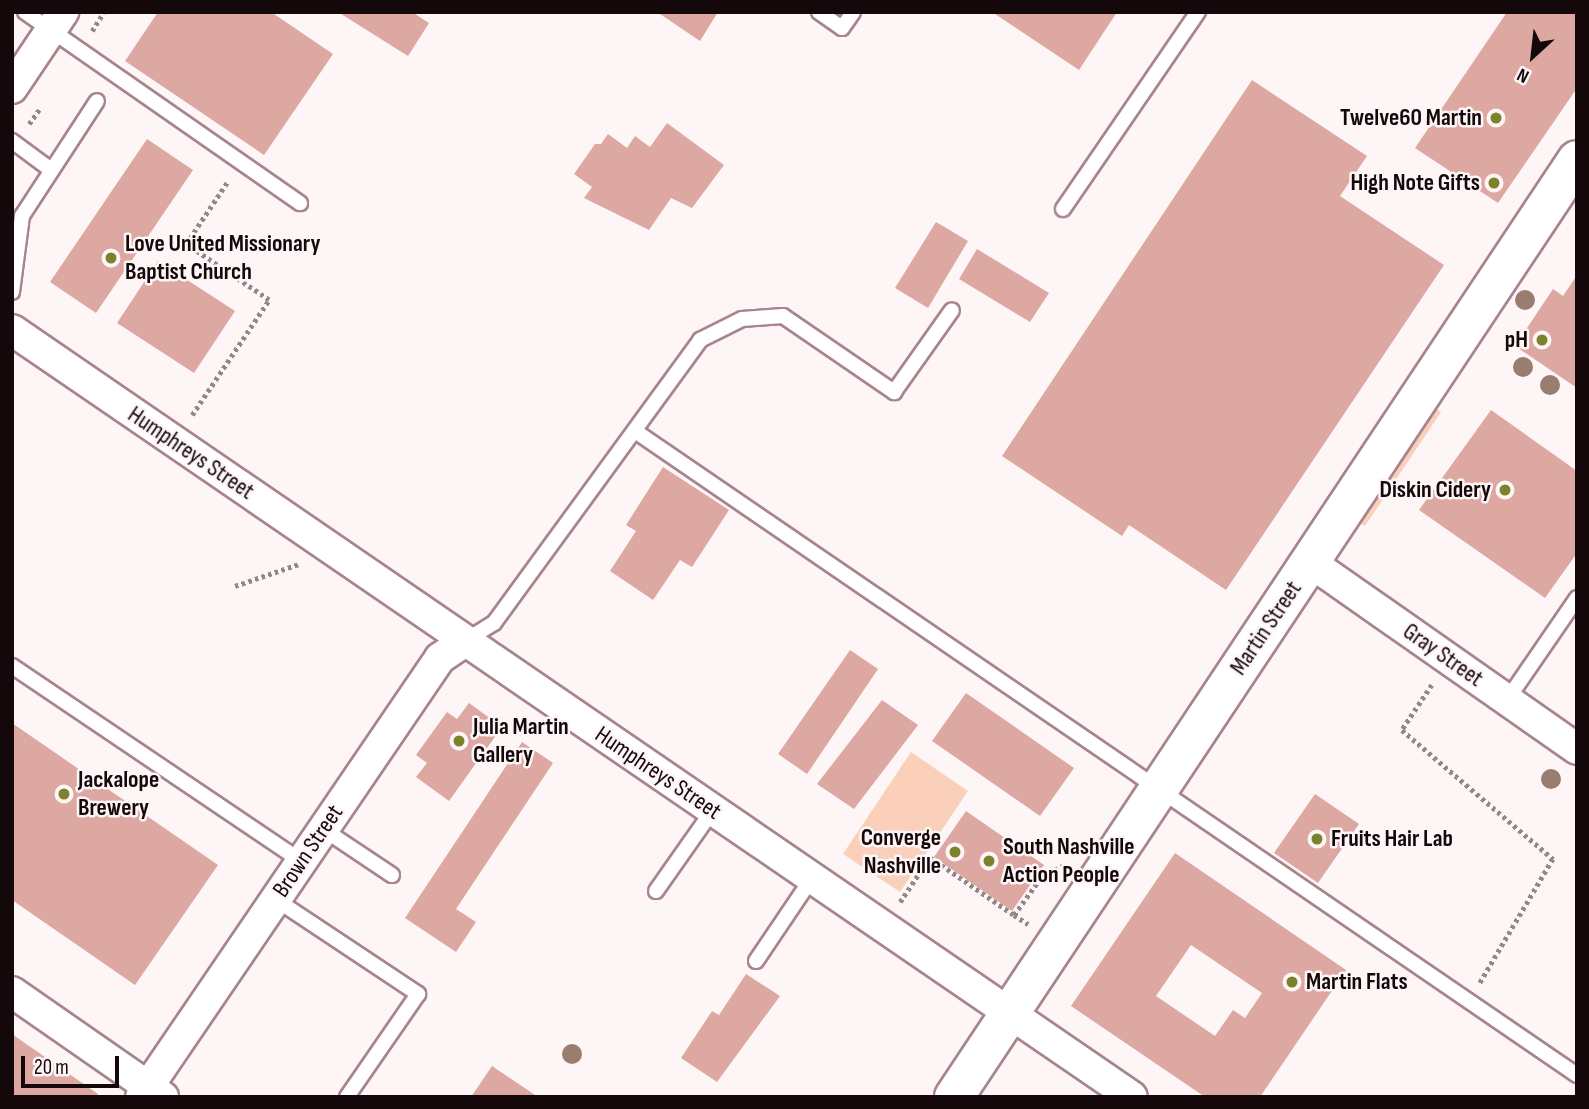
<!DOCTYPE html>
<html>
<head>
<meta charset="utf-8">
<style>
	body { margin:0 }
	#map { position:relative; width:1589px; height:1109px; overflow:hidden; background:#fdf5f6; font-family:"Sofia Sans Condensed",sans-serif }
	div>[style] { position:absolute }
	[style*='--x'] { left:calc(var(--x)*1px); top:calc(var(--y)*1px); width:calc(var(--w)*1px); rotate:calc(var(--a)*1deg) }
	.green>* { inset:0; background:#fad0bb }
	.building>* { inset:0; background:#dda8a2 }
	.path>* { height:4.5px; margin-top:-2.25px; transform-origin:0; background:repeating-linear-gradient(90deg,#918889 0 3.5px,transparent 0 7px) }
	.roads { filter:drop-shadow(2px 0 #a8858d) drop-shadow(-2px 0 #a8858d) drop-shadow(0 2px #a8858d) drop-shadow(0 -2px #a8858d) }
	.lane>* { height:14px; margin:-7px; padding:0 7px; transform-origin:7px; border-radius:7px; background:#fff }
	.street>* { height:30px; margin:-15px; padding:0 15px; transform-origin:15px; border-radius:15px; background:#fff }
	.secondary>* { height:38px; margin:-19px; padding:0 19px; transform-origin:19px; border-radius:19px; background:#fff }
	.trees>* { width:20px; height:20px; margin:-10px; border-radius:50%; background:#997e70 }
	.dots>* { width:19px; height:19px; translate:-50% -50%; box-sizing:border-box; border:4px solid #fdf5f6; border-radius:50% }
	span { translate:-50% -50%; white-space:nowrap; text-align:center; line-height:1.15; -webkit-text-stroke:5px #fdf5f6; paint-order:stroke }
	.poi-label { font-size:24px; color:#14080b; font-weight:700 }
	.right { translate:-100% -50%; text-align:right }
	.left { translate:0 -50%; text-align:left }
	.street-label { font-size:24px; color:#14080b }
	.frame { position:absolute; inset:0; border:14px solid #14080b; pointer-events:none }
	.north { position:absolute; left:1498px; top:21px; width:70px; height:70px; -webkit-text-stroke:5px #fdf5f6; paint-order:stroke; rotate:207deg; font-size:19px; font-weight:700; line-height:28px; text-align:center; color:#14080b }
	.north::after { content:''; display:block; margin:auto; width:24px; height:32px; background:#14080b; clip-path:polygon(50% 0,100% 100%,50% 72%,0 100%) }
	.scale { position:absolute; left:21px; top:1056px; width:98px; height:32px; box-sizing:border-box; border:4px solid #14080b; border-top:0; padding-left:9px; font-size:21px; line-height:24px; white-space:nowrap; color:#14080b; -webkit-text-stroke:5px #fdf5f6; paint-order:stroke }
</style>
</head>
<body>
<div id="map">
	<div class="green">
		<div style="clip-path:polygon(1437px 409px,1441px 412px,1365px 526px,1360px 523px)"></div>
		<div style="clip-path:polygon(911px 752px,968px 791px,900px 892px,843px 854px)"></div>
	</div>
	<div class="building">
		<div style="clip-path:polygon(158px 12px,271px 12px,333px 54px,264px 155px,125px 61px)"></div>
		<div style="clip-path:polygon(338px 12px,412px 12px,429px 23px,408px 56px)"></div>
		<div style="clip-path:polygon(657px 12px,718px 12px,700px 41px)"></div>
		<div style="clip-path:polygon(992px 12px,1117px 12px,1079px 70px)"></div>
		<div style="clip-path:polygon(1507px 12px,1577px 12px,1577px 88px,1498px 203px,1415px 148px)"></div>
		<div style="clip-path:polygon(1252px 80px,1367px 156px,1340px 196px,1444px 265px,1226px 590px,1129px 525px,1122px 536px,1002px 456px)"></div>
		<div style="clip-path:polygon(667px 123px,724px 165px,692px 208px,671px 198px,649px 230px,584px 198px,592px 187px,574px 174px,595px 144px,601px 144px,608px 134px,627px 148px,635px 136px,650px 147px)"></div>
		<div style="clip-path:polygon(147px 139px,193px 170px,96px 313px,50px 282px)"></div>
		<div style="clip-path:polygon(936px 222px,968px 241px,928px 308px,895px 288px)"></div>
		<div style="clip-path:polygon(977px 249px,1049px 293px,1030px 322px,959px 279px)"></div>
		<div style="clip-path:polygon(158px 261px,235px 311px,194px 373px,117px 323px)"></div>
		<div style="clip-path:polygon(1577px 275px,1577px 388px,1515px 346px,1553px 289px,1563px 296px)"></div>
		<div style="clip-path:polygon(1491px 410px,1577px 471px,1577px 553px,1545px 598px,1419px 510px)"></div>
		<div style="clip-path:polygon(663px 467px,729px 510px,692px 567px,680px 560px,653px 600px,610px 571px,636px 531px,626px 525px)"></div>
		<div style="clip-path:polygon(850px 650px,878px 669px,807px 774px,778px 754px)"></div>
		<div style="clip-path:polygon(966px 693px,1074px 768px,1040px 816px,932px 741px)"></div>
		<div style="clip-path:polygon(882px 700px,918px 725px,854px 809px,817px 784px)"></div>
		<div style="clip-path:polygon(469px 703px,502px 727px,449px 801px,416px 777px,427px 763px,416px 755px,447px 712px,457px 719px)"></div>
		<div style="clip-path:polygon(12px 723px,218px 865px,135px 985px,12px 900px)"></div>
		<div style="clip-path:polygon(522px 742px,553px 763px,456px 909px,476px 922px,456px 952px,405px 918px)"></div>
		<div style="clip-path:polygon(1315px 794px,1359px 824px,1318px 883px,1274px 853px)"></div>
		<div style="clip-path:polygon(966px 811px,1044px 865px,1012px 911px,934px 857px)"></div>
		<div style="clip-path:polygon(evenodd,1175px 853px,1346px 970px,1260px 1097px,1205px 1097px,1071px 1006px,1175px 853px,1191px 945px,1262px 993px,1245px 1018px,1233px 1010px,1215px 1036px,1156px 996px,1191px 945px)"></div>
		<div style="clip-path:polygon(746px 974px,780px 996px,717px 1082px,681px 1058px,712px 1011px,719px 1015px)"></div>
		<div style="clip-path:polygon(12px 1034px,98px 1094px,96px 1097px,12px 1097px)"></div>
		<div style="clip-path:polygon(492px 1066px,538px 1097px,471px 1097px)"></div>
	</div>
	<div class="path">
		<div style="--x:92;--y:31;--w:22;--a:-58"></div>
		<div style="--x:29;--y:124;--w:19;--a:-55"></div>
		<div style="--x:192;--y:415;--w:138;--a:-56.2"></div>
		<div style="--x:269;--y:300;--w:100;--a:-146"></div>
		<div style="--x:186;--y:244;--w:76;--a:-56.3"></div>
		<div style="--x:235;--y:586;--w:68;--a:-19"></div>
		<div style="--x:1432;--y:685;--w:54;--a:123.7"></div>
		<div style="--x:1402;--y:730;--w:199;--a:40.5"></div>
		<div style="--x:1553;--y:859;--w:144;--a:120.5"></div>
		<div style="--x:900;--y:902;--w:54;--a:-56.3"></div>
		<div style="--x:930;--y:857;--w:102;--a:34.6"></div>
		<div style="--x:1014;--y:915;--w:48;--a:-54.3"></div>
		<div style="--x:1042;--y:876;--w:25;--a:-26"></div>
		<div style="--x:1014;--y:915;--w:17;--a:33"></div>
	</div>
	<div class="roads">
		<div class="lane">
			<div style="--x:25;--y:12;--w:335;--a:34.8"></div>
			<div style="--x:819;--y:12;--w:28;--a:35"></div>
			<div style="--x:842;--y:28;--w:19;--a:-55"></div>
			<div style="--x:12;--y:141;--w:49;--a:36.6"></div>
			<div style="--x:1063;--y:209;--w:239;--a:-55.6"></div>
			<div style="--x:12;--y:292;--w:77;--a:-82.5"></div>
			<div style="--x:22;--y:216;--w:137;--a:-56.9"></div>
			<div style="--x:635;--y:431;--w:1141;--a:34.36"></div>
			<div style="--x:465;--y:641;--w:34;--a:-32"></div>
			<div style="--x:494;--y:623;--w:350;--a:-53.9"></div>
			<div style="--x:700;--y:340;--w:47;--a:-26.6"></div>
			<div style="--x:742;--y:319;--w:41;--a:-4.2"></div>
			<div style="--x:783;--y:316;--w:135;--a:34.4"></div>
			<div style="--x:894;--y:392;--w:100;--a:-54.7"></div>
			<div style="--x:12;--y:666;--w:349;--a:34"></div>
			<div style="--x:1507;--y:700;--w:124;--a:-55.5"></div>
			<div style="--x:323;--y:829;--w:83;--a:33.7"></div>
			<div style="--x:656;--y:891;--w:99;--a:-54.9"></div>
			<div style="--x:275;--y:899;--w:172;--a:33.6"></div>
			<div style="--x:418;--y:994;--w:125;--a:124.6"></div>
			<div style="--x:756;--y:961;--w:100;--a:-56"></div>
		</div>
		<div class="street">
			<div style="--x:12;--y:88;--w:92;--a:-56.1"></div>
			<div style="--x:12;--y:330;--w:1357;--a:34.4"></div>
			<div style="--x:1310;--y:562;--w:326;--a:35"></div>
			<div style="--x:12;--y:992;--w:184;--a:34.8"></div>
			<div style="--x:141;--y:1097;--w:531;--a:-55.74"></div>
			<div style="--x:440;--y:658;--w:30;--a:-34"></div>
		</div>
		<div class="secondary">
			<div style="--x:954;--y:1097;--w:1125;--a:-56.38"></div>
		</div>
	</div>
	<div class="trees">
		<div style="left:1525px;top:300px"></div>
		<div style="left:1523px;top:367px"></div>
		<div style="left:1550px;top:385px"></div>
		<div style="left:1551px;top:779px"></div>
		<div style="left:572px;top:1054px"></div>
	</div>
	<div class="dots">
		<div style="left:1496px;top:118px;background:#7c812c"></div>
		<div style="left:1494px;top:183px;background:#7c812c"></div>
		<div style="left:111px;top:258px;background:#7c812c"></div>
		<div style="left:1542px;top:340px;background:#7c812c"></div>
		<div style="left:1505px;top:490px;background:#7c812c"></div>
		<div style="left:459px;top:741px;background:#7c812c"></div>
		<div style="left:64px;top:794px;background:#7c812c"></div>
		<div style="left:1317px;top:839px;background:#7c812c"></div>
		<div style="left:955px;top:852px;background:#7c812c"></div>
		<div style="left:989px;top:861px;background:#7c812c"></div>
		<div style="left:1292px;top:982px;background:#7c812c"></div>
	</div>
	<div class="poi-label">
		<span class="right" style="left:1482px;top:118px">Twelve60 Martin</span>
		<span class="right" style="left:1480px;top:183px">High Note Gifts</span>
		<span class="left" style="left:125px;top:258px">Love United Missionary<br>Baptist Church</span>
		<span class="right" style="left:1528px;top:340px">pH</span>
		<span class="right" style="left:1491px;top:490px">Diskin Cidery</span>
		<span class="left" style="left:473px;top:741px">Julia Martin<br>Gallery</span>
		<span class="left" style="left:78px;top:794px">Jackalope<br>Brewery</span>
		<span class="right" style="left:941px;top:852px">Converge<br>Nashville</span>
		<span class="left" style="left:1331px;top:839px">Fruits Hair Lab</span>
		<span class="left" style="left:1003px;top:861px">South Nashville<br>Action People</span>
		<span class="left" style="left:1306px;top:982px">Martin Flats</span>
	</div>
	<div class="street-label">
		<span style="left:191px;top:453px;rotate:34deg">Humphreys Street</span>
		<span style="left:1266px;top:628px;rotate:-56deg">Martin Street</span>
		<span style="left:1443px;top:655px;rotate:35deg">Gray Street</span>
		<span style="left:658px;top:773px;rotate:34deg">Humphreys Street</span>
		<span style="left:308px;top:851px;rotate:-56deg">Brown Street</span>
	</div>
	<div class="frame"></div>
	<div class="north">N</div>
	<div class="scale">20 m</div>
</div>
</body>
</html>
